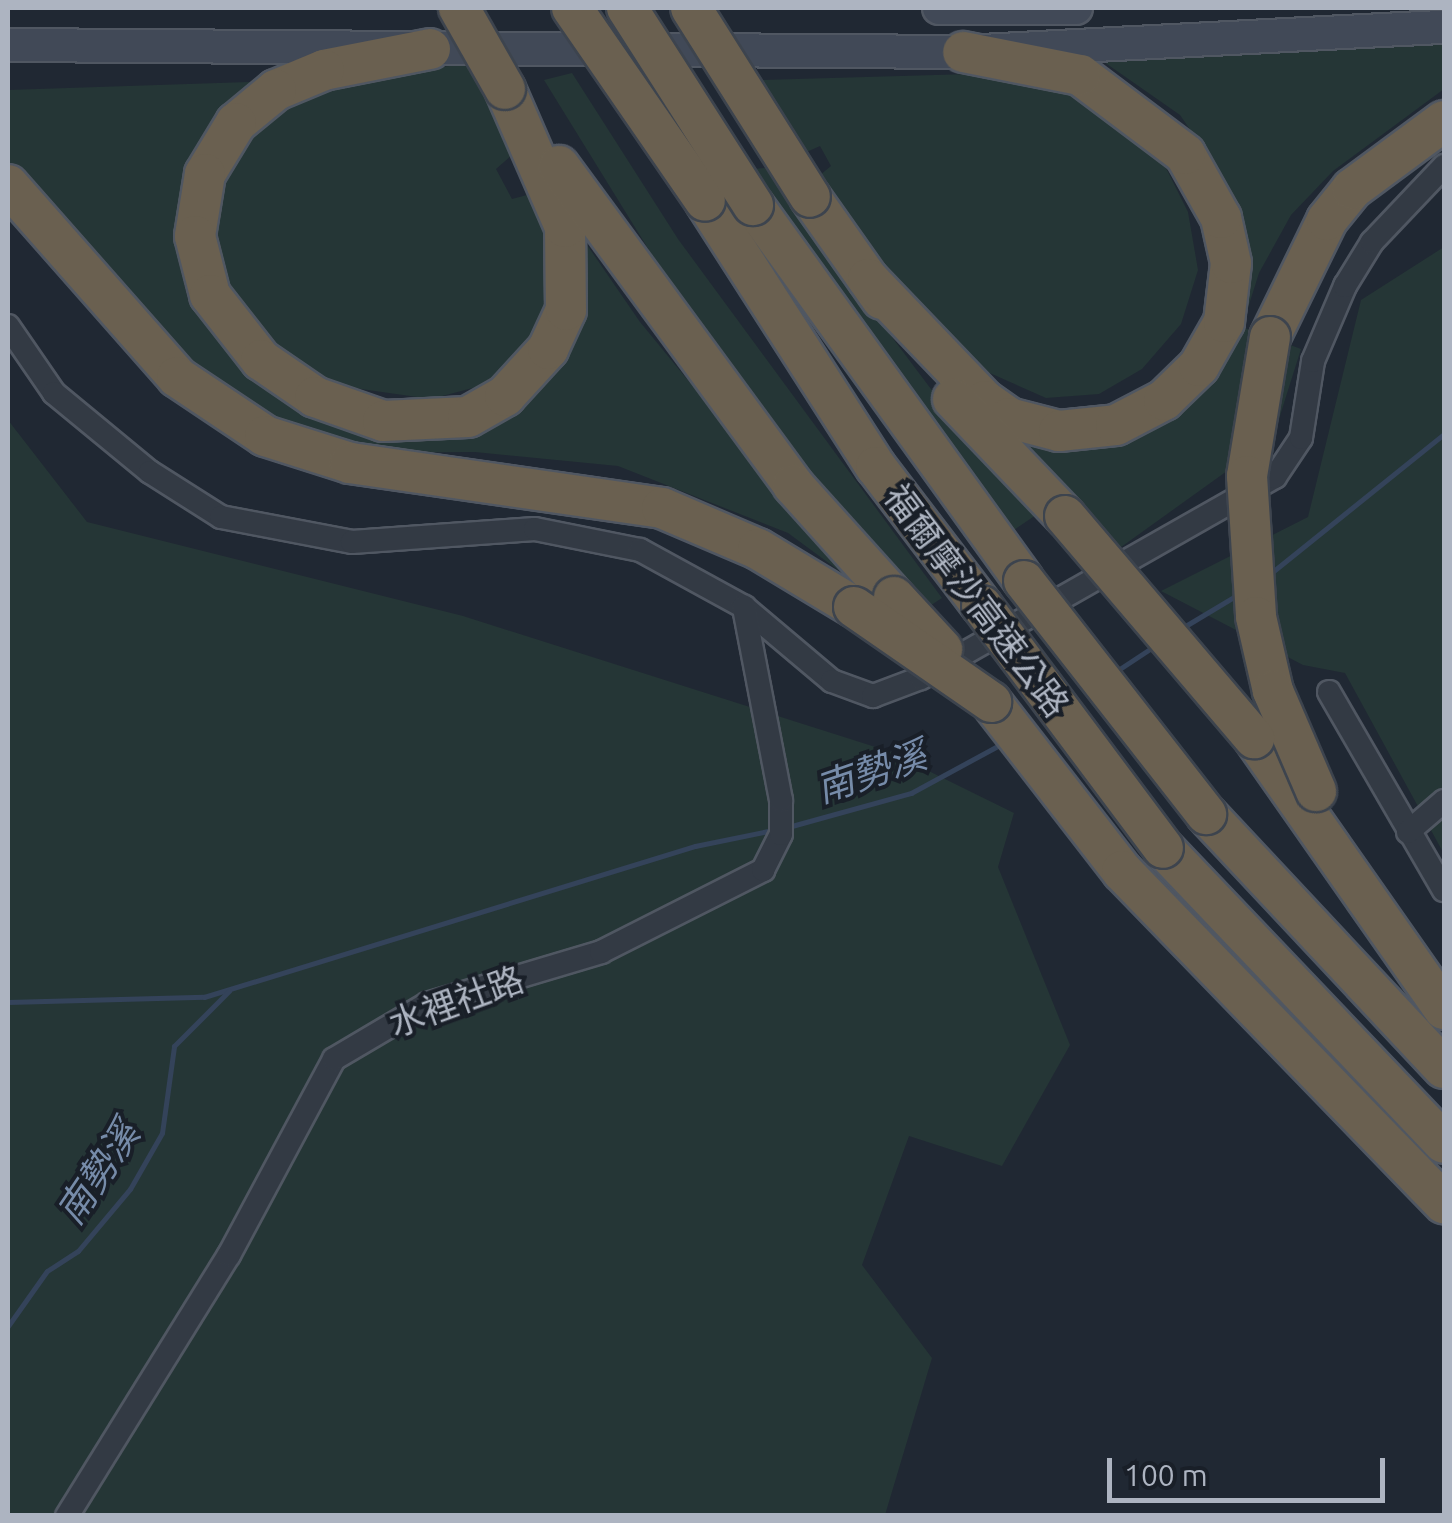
<!DOCTYPE html>
<html>
<head>
<meta charset="utf-8">
<style>
	body { margin:0 }
	#map { position:relative; width:1452px; height:1523px; overflow:hidden; background:#202833; font-family:Ubuntu,"Noto Sans TC",sans-serif }
	div>[style] { position:absolute }
	[style*='--x'] { left:calc(var(--x)*1px); top:calc(var(--y)*1px); width:calc(var(--w)*1px); rotate:calc(var(--a)*1deg) }
	.green>* { inset:0; background:#253636 }
	.stream>* { height:5px; margin:-2.5px; padding:0 2.5px; transform-origin:2.5px; border-radius:2.5px; background:#34435a }
	.roads { filter:drop-shadow(2px 0 #505762) drop-shadow(-2px 0 #505762) drop-shadow(0 2px #505762) drop-shadow(0 -2px #505762) }
	.street>* { height:22px; margin:-11px; padding:0 11px; transform-origin:11px; border-radius:11px; background:#333a44 }
	.secondary>* { height:32px; margin:-16px; padding:0 16px; transform-origin:16px; border-radius:16px; background:#414957 }
	.highway>* { height:40px; margin:-20px; padding:0 20px; transform-origin:20px; border-radius:20px; background:#6a6050 }
	.bridges { filter:drop-shadow(2px 0 #3d444e) drop-shadow(-2px 0 #3d444e) drop-shadow(0 2px #3d444e) drop-shadow(0 -2px #3d444e) }
	.highway-bridge>* { height:40px; margin:-20px; padding:0 20px; transform-origin:20px; border-radius:20px; background:#6a6050 }
	span { translate:-50% -50%; white-space:nowrap; text-align:center; line-height:1.15; -webkit-text-stroke:8px #191f28; paint-order:stroke }
	.street-label { font-size:35px; color:#adb4c1 }
	.water-label { font-size:38px; color:#768ba9; font-style:italic }
	.frame { position:absolute; inset:0; border:10px solid #adb4c1; pointer-events:none }
	.scale { position:absolute; left:1107px; top:1458px; width:278px; height:45px; box-sizing:border-box; border:5px solid #adb4c1; border-top:0; padding-left:12px; font-size:30px; line-height:35px; white-space:nowrap; color:#adb4c1; -webkit-text-stroke:8px #191f28; paint-order:stroke }
</style>
</head>
<body>
<div id="map">
	<div class="green">
		<div style="clip-path:polygon(1444px 42px,1444px 89px,1333px 171px,1291px 215px,1259px 273px,1242px 327px,1301px 349px,1273px 438px,1117px 550px,999px 422px,1179px 405px,1239px 224px,1226px 182px,1180px 115px,1104px 62px)"></div>
		<div style="clip-path:polygon(475px 63px,520px 148px,496px 169px,512px 199px,542px 191px,551px 288px,538px 335px,484px 385px,431px 399px,326px 384px,233px 316px,204px 224px,244px 130px,318px 81px)"></div>
		<div style="clip-path:polygon(572px 73px,678px 239px,942px 598px,919px 613px,707px 344px,544px 80px)"></div>
		<div style="clip-path:polygon(1005px 73px,1075px 92px,1160px 156px,1188px 212px,1198px 270px,1181px 324px,1142px 369px,1099px 394px,1046px 398px,983px 370px,884px 270px,814px 180px,831px 166px,820px 146px,802px 154px,758px 80px)"></div>
		<div style="clip-path:polygon(275px 81px,184px 185px,177px 211px,175px 245px,189px 304px,246px 372px,313px 416px,517px 407px,551px 379px,587px 318px,583px 239px,640px 322px,853px 581px,788px 533px,618px 466px,475px 452px,347px 453px,218px 392px,8px 170px,8px 90px)"></div>
		<div style="clip-path:polygon(765px 168px,970px 441px,1039px 513px,1008px 534px,743px 170px)"></div>
		<div style="clip-path:polygon(1444px 247px,1444px 854px,1345px 673px,1303px 665px,1161px 591px,1308px 517px,1361px 300px)"></div>
		<div style="clip-path:polygon(8px 420px,87px 522px,463px 616px,888px 751px,1014px 813px,998px 867px,1070px 1045px,1002px 1166px,909px 1136px,862px 1265px,932px 1358px,885px 1515px,8px 1515px)"></div>
	</div>
	<div class="stream">
		<div style="--x:1271;--y:573;--w:222;--a:-38.8"></div>
		<div style="--x:1182;--y:628;--w:64;--a:-31"></div>
		<div style="--x:1115;--y:672;--w:49;--a:-33.4"></div>
		<div style="--x:788;--y:827;--w:128;--a:-15.5"></div>
		<div style="--x:911;--y:793;--w:107;--a:-28.5"></div>
		<div style="--x:8;--y:1002;--w:196;--a:-1.5"></div>
		<div style="--x:204;--y:997;--w:514;--a:-17.09"></div>
		<div style="--x:695;--y:846;--w:80;--a:-11.6"></div>
		<div style="--x:8;--y:1326;--w:67;--a:-54.7"></div>
		<div style="--x:47;--y:1271;--w:37;--a:-33"></div>
		<div style="--x:78;--y:1251;--w:81;--a:-50"></div>
		<div style="--x:130;--y:1189;--w:64;--a:-60.3"></div>
		<div style="--x:162;--y:1133;--w:88;--a:-82.1"></div>
		<div style="--x:174;--y:1046;--w:78;--a:-45"></div>
	</div>
	<div class="roads">
		<div class="street">
			<div style="--x:8;--y:326;--w:81;--a:55.5"></div>
			<div style="--x:54;--y:393;--w:124;--a:39.5"></div>
			<div style="--x:150;--y:472;--w:84;--a:32.4"></div>
			<div style="--x:221;--y:517;--w:133;--a:10.8"></div>
			<div style="--x:352;--y:542;--w:183;--a:-4.1"></div>
			<div style="--x:535;--y:529;--w:107;--a:11.3"></div>
			<div style="--x:640;--y:550;--w:119;--a:28.7"></div>
			<div style="--x:744;--y:607;--w:115;--a:40.1"></div>
			<div style="--x:832;--y:681;--w:44;--a:20.1"></div>
			<div style="--x:873;--y:696;--w:51;--a:-20.6"></div>
			<div style="--x:921;--y:678;--w:407;--a:-29.6"></div>
			<div style="--x:1275;--y:477;--w:47;--a:-56.3"></div>
			<div style="--x:1301;--y:438;--w:78;--a:-81.1"></div>
			<div style="--x:1313;--y:361;--w:82;--a:-66.9"></div>
			<div style="--x:1345;--y:286;--w:52;--a:-58.5"></div>
			<div style="--x:1372;--y:242;--w:105;--a:-46.5"></div>
			<div style="--x:1329;--y:692;--w:229;--a:59.9"></div>
			<div style="--x:1408;--y:832;--w:48;--a:-40.7"></div>
			<div style="--x:67;--y:1516;--w:307;--a:-58.2"></div>
			<div style="--x:229;--y:1255;--w:222;--a:-61.8"></div>
			<div style="--x:334;--y:1059;--w:108;--a:-30.6"></div>
			<div style="--x:427;--y:1004;--w:182;--a:-16.6"></div>
			<div style="--x:601;--y:952;--w:182;--a:-26.8"></div>
			<div style="--x:763;--y:870;--w:40;--a:-63.4"></div>
			<div style="--x:781;--y:834;--w:34;--a:-90"></div>
			<div style="--x:781;--y:800;--w:197;--a:-100.9"></div>
		</div>
		<div class="secondary">
			<div style="--x:939;--y:8;--w:137;--a:0"></div>
			<div style="--x:8;--y:45;--w:955;--a:0.42"></div>
			<div style="--x:963;--y:52;--w:482;--a:-3"></div>
		</div>
		<div class="highway">
			<div style="--x:430;--y:49;--w:108;--a:168.8"></div>
			<div style="--x:324;--y:70;--w:52;--a:157.4"></div>
			<div style="--x:276;--y:90;--w:52;--a:140.5"></div>
			<div style="--x:236;--y:123;--w:60;--a:121.3"></div>
			<div style="--x:205;--y:174;--w:63;--a:99.2"></div>
			<div style="--x:195;--y:236;--w:61;--a:75.7"></div>
			<div style="--x:210;--y:295;--w:83;--a:51.9"></div>
			<div style="--x:261;--y:360;--w:65;--a:34.4"></div>
			<div style="--x:315;--y:397;--w:72;--a:19.4"></div>
			<div style="--x:383;--y:421;--w:85;--a:-2.7"></div>
			<div style="--x:468;--y:417;--w:43;--a:-29.6"></div>
			<div style="--x:505;--y:396;--w:64;--a:-47.5"></div>
			<div style="--x:548;--y:349;--w:43;--a:-65.2"></div>
			<div style="--x:566;--y:310;--w:83;--a:-90.7"></div>
			<div style="--x:565;--y:227;--w:150;--a:-113.5"></div>
			<div style="--x:559;--y:166;--w:396;--a:53.7"></div>
			<div style="--x:793;--y:485;--w:151;--a:48"></div>
			<div style="--x:8;--y:185;--w:256;--a:48.6"></div>
			<div style="--x:177;--y:377;--w:106;--a:33.8"></div>
			<div style="--x:265;--y:436;--w:89;--a:17.6"></div>
			<div style="--x:350;--y:463;--w:315;--a:8.2"></div>
			<div style="--x:662;--y:508;--w:104;--a:23.1"></div>
			<div style="--x:758;--y:549;--w:112;--a:31.1"></div>
			<div style="--x:810;--y:197;--w:125;--a:54.8"></div>
			<div style="--x:705;--y:201;--w:316;--a:57.3"></div>
			<div style="--x:876;--y:467;--w:175;--a:52.7"></div>
			<div style="--x:753;--y:205;--w:463;--a:54.2"></div>
			<div style="--x:868;--y:279;--w:169;--a:46.2"></div>
			<div style="--x:985;--y:401;--w:29;--a:35"></div>
			<div style="--x:1009;--y:418;--w:52;--a:14.6"></div>
			<div style="--x:1059;--y:431;--w:57;--a:-6"></div>
			<div style="--x:1116;--y:425;--w:54;--a:-27.5"></div>
			<div style="--x:1164;--y:400;--w:49;--a:-44.2"></div>
			<div style="--x:1199;--y:366;--w:51;--a:-60.4"></div>
			<div style="--x:1224;--y:322;--w:59;--a:-83.2"></div>
			<div style="--x:1231;--y:263;--w:46;--a:-102.5"></div>
			<div style="--x:1221;--y:218;--w:73;--a:-119.4"></div>
			<div style="--x:1185;--y:154;--w:131;--a:-143"></div>
			<div style="--x:1080;--y:75;--w:119;--a:-168.9"></div>
			<div style="--x:1270;--y:337;--w:130;--a:-64"></div>
			<div style="--x:1327;--y:220;--w:40;--a:-51"></div>
			<div style="--x:1352;--y:189;--w:114;--a:-36.5"></div>
			<div style="--x:953;--y:399;--w:162;--a:46.3"></div>
			<div style="--x:991;--y:702;--w:214;--a:52.2"></div>
			<div style="--x:1122;--y:871;--w:463;--a:45.9"></div>
			<div style="--x:1254;--y:738;--w:331;--a:55"></div>
			<div style="--x:1206;--y:814;--w:348;--a:46.9"></div>
			<div style="--x:1163;--y:848;--w:407;--a:46.4"></div>
		</div>
	</div>
	<div class="bridges">
		<div class="highway-bridge">
			<div style="--x:459;--y:8;--w:93;--a:60.4"></div>
			<div style="--x:572;--y:8;--w:234;--a:55.4"></div>
			<div style="--x:627;--y:8;--w:234;--a:57.4"></div>
			<div style="--x:691;--y:8;--w:223;--a:57.8"></div>
			<div style="--x:1270;--y:337;--w:141;--a:99.4"></div>
			<div style="--x:1247;--y:476;--w:141;--a:86.3"></div>
			<div style="--x:1256;--y:617;--w:76;--a:77.1"></div>
			<div style="--x:1273;--y:691;--w:109;--a:66.7"></div>
			<div style="--x:1065;--y:516;--w:292;--a:49.6"></div>
			<div style="--x:1024;--y:581;--w:296;--a:52"></div>
			<div style="--x:894;--y:597;--w:71;--a:47.3"></div>
			<div style="--x:982;--y:606;--w:302;--a:53.2"></div>
			<div style="--x:854;--y:607;--w:167;--a:34.7"></div>
		</div>
	</div>
	<div class="street-label">
		<span style="left:977px;top:600px;rotate:53deg">福爾摩沙高速公路</span>
		<span style="left:456px;top:1001px;rotate:-20deg">水裡社路</span>
	</div>
	<div class="water-label">
		<span style="left:871px;top:772px;rotate:-19deg">南勢溪</span>
		<span style="left:98px;top:1173px;rotate:-56deg">南勢溪</span>
	</div>
	<div class="frame"></div>
	<div class="scale">100 m</div>
</div>
</body>
</html>
